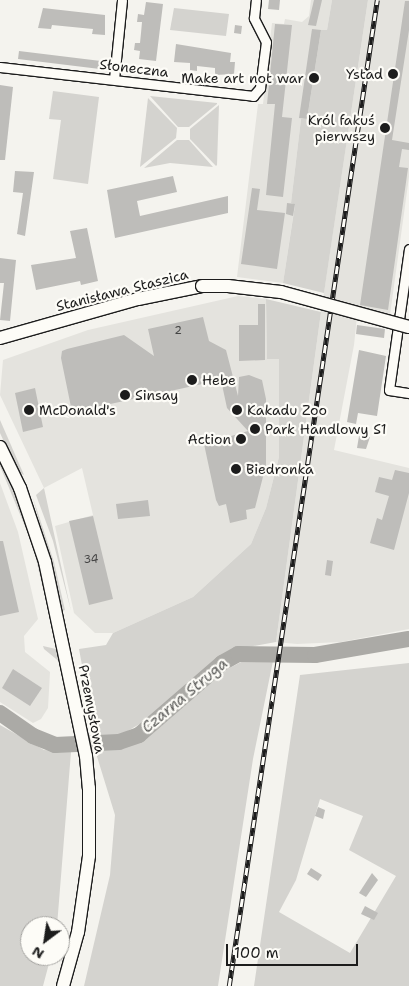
<!DOCTYPE html>
<html>
<head>
<meta charset="utf-8">
<style>
	body { margin:0 }
	#map { position:relative; width:409px; height:986px; overflow:hidden; background:#f4f3ee; font-family:"Shantell Sans",sans-serif }
	div>[style] { position:absolute }
	[style*='--x'] { left:calc(var(--x)*1px); top:calc(var(--y)*1px); width:calc(var(--w)*1px); rotate:calc(var(--a)*1deg) }
	.built>* { inset:0; background:#e4e3de }
	.green>* { inset:0; background:#d4d3cf }
	.river>* { height:16px; margin:-8px; padding:0 8px; transform-origin:8px; border-radius:8px; background:#abaaa6 }
	.building>* { inset:0; background:#bebdba }
	.roads { filter:drop-shadow(1px 0 #1c1c1c) drop-shadow(-1px 0 #1c1c1c) drop-shadow(0 1px #1c1c1c) drop-shadow(0 -1px #1c1c1c) }
	.street>* { height:9px; margin:-4.5px; padding:0 4.5px; transform-origin:4.5px; border-radius:4.5px; background:#fdfcf7 }
	.secondary>* { height:12px; margin:-6px; padding:0 6px; transform-origin:6px; border-radius:6px; background:#fdfcf7 }
	.rail>* { height:4.5px; margin-top:-2.25px; transform-origin:0; background:repeating-linear-gradient(90deg,#fdfcf7 0 8px,#1c1c1c 0 16px); box-sizing:border-box; border-block:1px solid #1c1c1c }
	.bridges { filter:drop-shadow(1px 0 #1c1c1c) drop-shadow(-1px 0 #1c1c1c) drop-shadow(0 1px #1c1c1c) drop-shadow(0 -1px #1c1c1c) }
	.secondary-bridge>* { height:12px; margin:-6px; padding:0 6px; transform-origin:6px; border-radius:6px; background:#fdfcf7 }
	.dots>* { width:14px; height:14px; translate:-50% -50%; box-sizing:border-box; border:2px solid #fdfcf7; border-radius:50% }
	span { translate:-50% -50%; white-space:nowrap; text-align:center; line-height:1.15; -webkit-text-stroke:4.5px #fdfcf7; paint-order:stroke }
	.number-label { font-size:11px; color:#444 }
	.number-label span { -webkit-text-stroke-width:0 }
	.street-label { font-size:14px; color:#1c1c1c }
	.poi-label { font-size:14px; color:#1c1c1c }
	.right { translate:-100% -50%; text-align:right }
	.left { translate:0 -50%; text-align:left }
	.water-label { font-size:15px; color:#5c5c5a; font-style:italic }
	.north { position:absolute; left:20px; top:916px; width:50px; height:50px; box-sizing:border-box; background:#fdfcf7; border:1px solid #a3a29f; border-radius:50%; rotate:211deg; font-size:14px; font-weight:700; line-height:20px; text-align:center; color:#1c1c1c }
	.north::after { content:''; display:block; margin:auto; width:18px; height:22px; background:#1c1c1c; clip-path:polygon(50% 0,100% 100%,50% 72%,0 100%) }
	.scale { position:absolute; left:226px; top:944px; width:132px; height:22px; box-sizing:border-box; border:2px solid #1c1c1c; border-top:0; padding-left:6px; font-size:15px; line-height:18px; white-space:nowrap; color:#1c1c1c; -webkit-text-stroke:4px #fdfcf7; paint-order:stroke }
</style>
</head>
<body>
<div id="map">
	<div class="built">
		<div style="clip-path:polygon(311px 0,332px 0,327px 30px,321px 30px,307px 119px,301px 119px,291px 203px,295px 204px,283px 283px,237px 277px,258px 104px,263px 104px,272px 23px,284px 24px,285px 19px,302px 22px,309px 16px)"></div>
		<div style="clip-path:polygon(368px 0,409px 0,409px 177px,390px 315px,358px 307px,354px 345px,334px 450px,409px 468px,409px 629px,341px 642px,297px 644px,276px 642px,321px 312px)"></div>
		<div style="clip-path:polygon(238px 296px,266px 299px,267px 359px,279px 359px,279px 457px,266px 508px,251px 544px,193px 597px,113px 633px,95px 633px,74px 613px,55px 526px,93px 515px,82px 468px,44px 488px,0 395px,3px 360px,88px 330px)"></div>
		<div style="clip-path:polygon(0 483px,18px 532px,38px 619px,24px 636px,25px 652px,50px 672px,48px 708px,41px 719px,33px 723px,0 702px)"></div>
	</div>
	<div class="green">
		<div style="clip-path:polygon(332px 0,368px 0,324px 293px,283px 283px,295px 205px,291px 203px,301px 119px,307px 119px,321px 30px,327px 30px)"></div>
		<div style="clip-path:polygon(174px 8px,229px 14px,226px 36px,170px 30px)"></div>
		<div style="clip-path:polygon(53px 91px,99px 97px,88px 184px,53px 179px,61px 120px,49px 119px)"></div>
		<div style="clip-path:polygon(150px 96px,217px 103px,217px 104px,189px 127px,178px 127px)"></div>
		<div style="clip-path:polygon(148px 98px,177px 128px,176px 138px,140px 167px)"></div>
		<div style="clip-path:polygon(219px 105px,217px 165px,216px 166px,190px 139px,190px 129px)"></div>
		<div style="clip-path:polygon(177px 140px,189px 140px,213px 167px,170px 163px,144px 168px)"></div>
		<div style="clip-path:polygon(266px 299px,321px 312px,276px 642px,231px 650px,143px 722px,119px 736px,95px 735px,79px 649px,106px 645px,113px 633px,193px 597px,251px 544px,266px 508px,279px 457px,279px 359px,267px 359px)"></div>
		<div style="clip-path:polygon(0 420px,24px 475px,18px 472px,0 433px)"></div>
		<div style="clip-path:polygon(0 456px,22px 506px,46px 584px,43px 589px,33px 546px,0 466px)"></div>
		<div style="clip-path:polygon(44px 488px,71px 611px,53px 541px,36px 495px)"></div>
		<div style="clip-path:polygon(33px 498px,54px 562px,65px 610px,62px 611px)"></div>
		<div style="clip-path:polygon(43px 646px,56px 649px,61px 663px,44px 649px)"></div>
		<div style="clip-path:polygon(245px 660px,273px 661px,253px 759px,218px 986px,84px 986px,110px 875px,115px 815px,95px 750px,129px 746px,150px 735px,222px 672px)"></div>
		<div style="clip-path:polygon(evenodd,409px 663px,409px 986px,254px 986px,300px 675px,409px 663px,320px 799px,363px 816px,349px 850px,396px 876px,350px 953px,279px 912px,296px 880px,320px 799px)"></div>
		<div style="clip-path:polygon(0 725px,44px 750px,71px 752px,57px 926px,30px 926px,30px 956px,51px 956px,43px 986px,0 986px)"></div>
	</div>
	<div class="river">
		<div style="--x:0;--y:713;--w:40;--a:34.9"></div>
		<div style="--x:33;--y:736;--w:24;--a:22"></div>
		<div style="--x:55;--y:745;--w:64;--a:-2.7"></div>
		<div style="--x:119;--y:742;--w:21;--a:-19"></div>
		<div style="--x:139;--y:735;--w:110;--a:-40.9"></div>
		<div style="--x:222;--y:663;--w:18;--a:-29"></div>
		<div style="--x:238;--y:654;--w:77;--a:0.7"></div>
		<div style="--x:315;--y:655;--w:95;--a:-9.7"></div>
	</div>
	<div class="building">
		<div style="clip-path:polygon(269px 0,280px 0,279px 10px,268px 9px)"></div>
		<div style="clip-path:polygon(314px 0,322px 0,316px 26px,308px 25px)"></div>
		<div style="clip-path:polygon(405px 1px,409px 1px,409px 30px,392px 140px,409px 143px,409px 150px,402px 149px,399px 167px,408px 168px,388px 310px,360px 305px)"></div>
		<div style="clip-path:polygon(146px 2px,163px 4px,156px 61px,139px 59px,140px 51px,134px 50px,135px 43px,140px 43px,141px 33px,142px 22px,137px 22px,138px 14px,144px 15px)"></div>
		<div style="clip-path:polygon(43px 8px,105px 15px,105px 35px,92px 34px,93px 29px,52px 25px,51px 29px,38px 28px)"></div>
		<div style="clip-path:polygon(275px 24px,292px 25px,282px 117px,292px 118px,283px 197px,266px 195px,275px 104px,267px 104px)"></div>
		<div style="clip-path:polygon(235px 25px,242px 26px,241px 34px,234px 33px)"></div>
		<div style="clip-path:polygon(312px 29px,321px 30px,307px 119px,299px 118px)"></div>
		<div style="clip-path:polygon(176px 44px,231px 53px,230px 62px,235px 62px,234px 74px,215px 75px,215px 68px,197px 66px,197px 71px,190px 70px,190px 63px,174px 62px)"></div>
		<div style="clip-path:polygon(19px 51px,109px 62px,108px 70px,18px 59px)"></div>
		<div style="clip-path:polygon(0 85px,13px 87px,5px 160px,0 160px)"></div>
		<div style="clip-path:polygon(15px 171px,34px 172px,25px 236px,17px 234px,23px 193px,13px 192px)"></div>
		<div style="clip-path:polygon(173px 176px,177px 192px,137px 201px,140px 216px,228px 196px,228px 213px,115px 238px,107px 190px)"></div>
		<div style="clip-path:polygon(252px 188px,260px 189px,257px 210px,285px 213px,277px 269px,241px 264px)"></div>
		<div style="clip-path:polygon(287px 203px,295px 204px,293px 216px,286px 214px)"></div>
		<div style="clip-path:polygon(87px 228px,98px 281px,81px 285px,80px 281px,36px 290px,31px 265px,76px 258px,70px 231px)"></div>
		<div style="clip-path:polygon(0 258px,16px 260px,10px 321px,0 320px,4px 283px,0 283px)"></div>
		<div style="clip-path:polygon(258px 304px,265px 304px,265px 360px,239px 361px,239px 325px,258px 325px)"></div>
		<div style="clip-path:polygon(203px 317px,209px 341px,226px 350px,238px 396px,239px 377px,249px 375px,262px 380px,266px 399px,266px 465px,255px 508px,246px 510px,247px 519px,230px 523px,226px 504px,219px 506px,216px 500px,204px 444px,248px 431px,227px 408px,221px 380px,78px 411px,71px 407px,61px 358px,62px 351px,67px 349px,124px 335px,154px 356px,148px 329px)"></div>
		<div style="clip-path:polygon(357px 325px,385px 329px,384px 338px,356px 334px)"></div>
		<div style="clip-path:polygon(359px 350px,386px 356px,377px 416px,358px 413px,356px 424px,347px 422px)"></div>
		<div style="clip-path:polygon(35px 388px,43px 427px,23px 432px,15px 393px)"></div>
		<div style="clip-path:polygon(359px 436px,370px 437px,366px 449px,357px 448px)"></div>
		<div style="clip-path:polygon(395px 470px,409px 473px,409px 493px,394px 550px,370px 543px,377px 518px,382px 520px,389px 496px,375px 492px,379px 477px,392px 480px)"></div>
		<div style="clip-path:polygon(148px 500px,150px 516px,118px 519px,116px 504px)"></div>
		<div style="clip-path:polygon(93px 516px,113px 599px,89px 605px,69px 521px)"></div>
		<div style="clip-path:polygon(0 541px,3px 541px,19px 612px,0 616px)"></div>
		<div style="clip-path:polygon(327px 560px,333px 561px,331px 576px,325px 575px)"></div>
		<div style="clip-path:polygon(13px 669px,42px 688px,30px 706px,2px 688px)"></div>
		<div style="clip-path:polygon(318px 807px,325px 810px,323px 819px,315px 816px)"></div>
		<div style="clip-path:polygon(311px 868px,322px 875px,318px 881px,307px 874px)"></div>
		<div style="clip-path:polygon(372px 873px,378px 880px,366px 897px,359px 893px)"></div>
		<div style="clip-path:polygon(365px 906px,378px 913px,374px 920px,361px 914px)"></div>
	</div>
	<div class="roads">
		<div class="street">
			<div style="--x:0;--y:67;--w:255;--a:6.5"></div>
			<div style="--x:253;--y:96;--w:11;--a:-49"></div>
			<div style="--x:260;--y:88;--w:46;--a:-82.6"></div>
			<div style="--x:266;--y:42;--w:27;--a:-117"></div>
			<div style="--x:254;--y:18;--w:18;--a:-84"></div>
			<div style="--x:114;--y:79;--w:79;--a:-84.2"></div>
			<div style="--x:409;--y:249;--w:142;--a:98.1"></div>
			<div style="--x:389;--y:390;--w:20;--a:9"></div>
		</div>
		<div class="secondary">
			<div style="--x:0;--y:338;--w:143;--a:-15.8"></div>
			<div style="--x:138;--y:299;--w:65;--a:-11.5"></div>
			<div style="--x:0;--y:447;--w:46;--a:64"></div>
			<div style="--x:20;--y:488;--w:78;--a:71.3"></div>
			<div style="--x:45;--y:562;--w:198;--a:78.1"></div>
			<div style="--x:86;--y:756;--w:32;--a:85"></div>
			<div style="--x:89;--y:788;--w:68;--a:90"></div>
			<div style="--x:89;--y:856;--w:77;--a:98.2"></div>
			<div style="--x:78;--y:932;--w:56;--a:105.5"></div>
		</div>
	</div>
	<div class="rail">
		<div style="--x:229;--y:986;--w:997;--a:-81.46"></div>
	</div>
	<div class="bridges">
		<div class="secondary-bridge">
			<div style="--x:202;--y:286;--w:26;--a:0"></div>
			<div style="--x:228;--y:286;--w:53;--a:6.5"></div>
			<div style="--x:281;--y:292;--w:133;--a:15.3"></div>
		</div>
	</div>
	<div class="dots">
		<div style="left:393px;top:74px;background:#1c1c1c"></div>
		<div style="left:314px;top:78px;background:#1c1c1c"></div>
		<div style="left:385px;top:128px;background:#1c1c1c"></div>
		<div style="left:192px;top:380px;background:#1c1c1c"></div>
		<div style="left:125px;top:395px;background:#1c1c1c"></div>
		<div style="left:29px;top:410px;background:#1c1c1c"></div>
		<div style="left:237px;top:410px;background:#1c1c1c"></div>
		<div style="left:255px;top:429px;background:#1c1c1c"></div>
		<div style="left:241px;top:439px;background:#1c1c1c"></div>
		<div style="left:236px;top:469px;background:#1c1c1c"></div>
	</div>
	<div class="number-label">
		<span style="left:178px;top:331px">2</span>
		<span style="left:91px;top:560px">34</span>
	</div>
	<div class="street-label">
		<span style="left:134px;top:68px;rotate:7deg">Słoneczna</span>
		<span style="left:122px;top:290px;rotate:-14deg">Stanisława Staszica</span>
		<span style="left:92px;top:709px;rotate:79deg">Przemysłowa</span>
	</div>
	<div class="poi-label">
		<span class="right" style="left:383px;top:74px">Ystad</span>
		<span class="right" style="left:304px;top:78px">Make art not war</span>
		<span class="right" style="left:375px;top:128px">Król fakuś<br>pierwszy</span>
		<span class="left" style="left:202px;top:380px">Hebe</span>
		<span class="left" style="left:135px;top:395px">Sinsay</span>
		<span class="left" style="left:39px;top:410px">McDonald's</span>
		<span class="left" style="left:247px;top:410px">Kakadu Zoo</span>
		<span class="left" style="left:265px;top:429px">Park Handlowy S1</span>
		<span class="right" style="left:231px;top:439px">Action</span>
		<span class="left" style="left:246px;top:469px">Biedronka</span>
	</div>
	<div class="water-label">
		<span style="left:185px;top:696px;rotate:-40deg">Czarna Struga</span>
	</div>
	<div class="north">N</div>
	<div class="scale">100 m</div>
</div>
</body>
</html>
